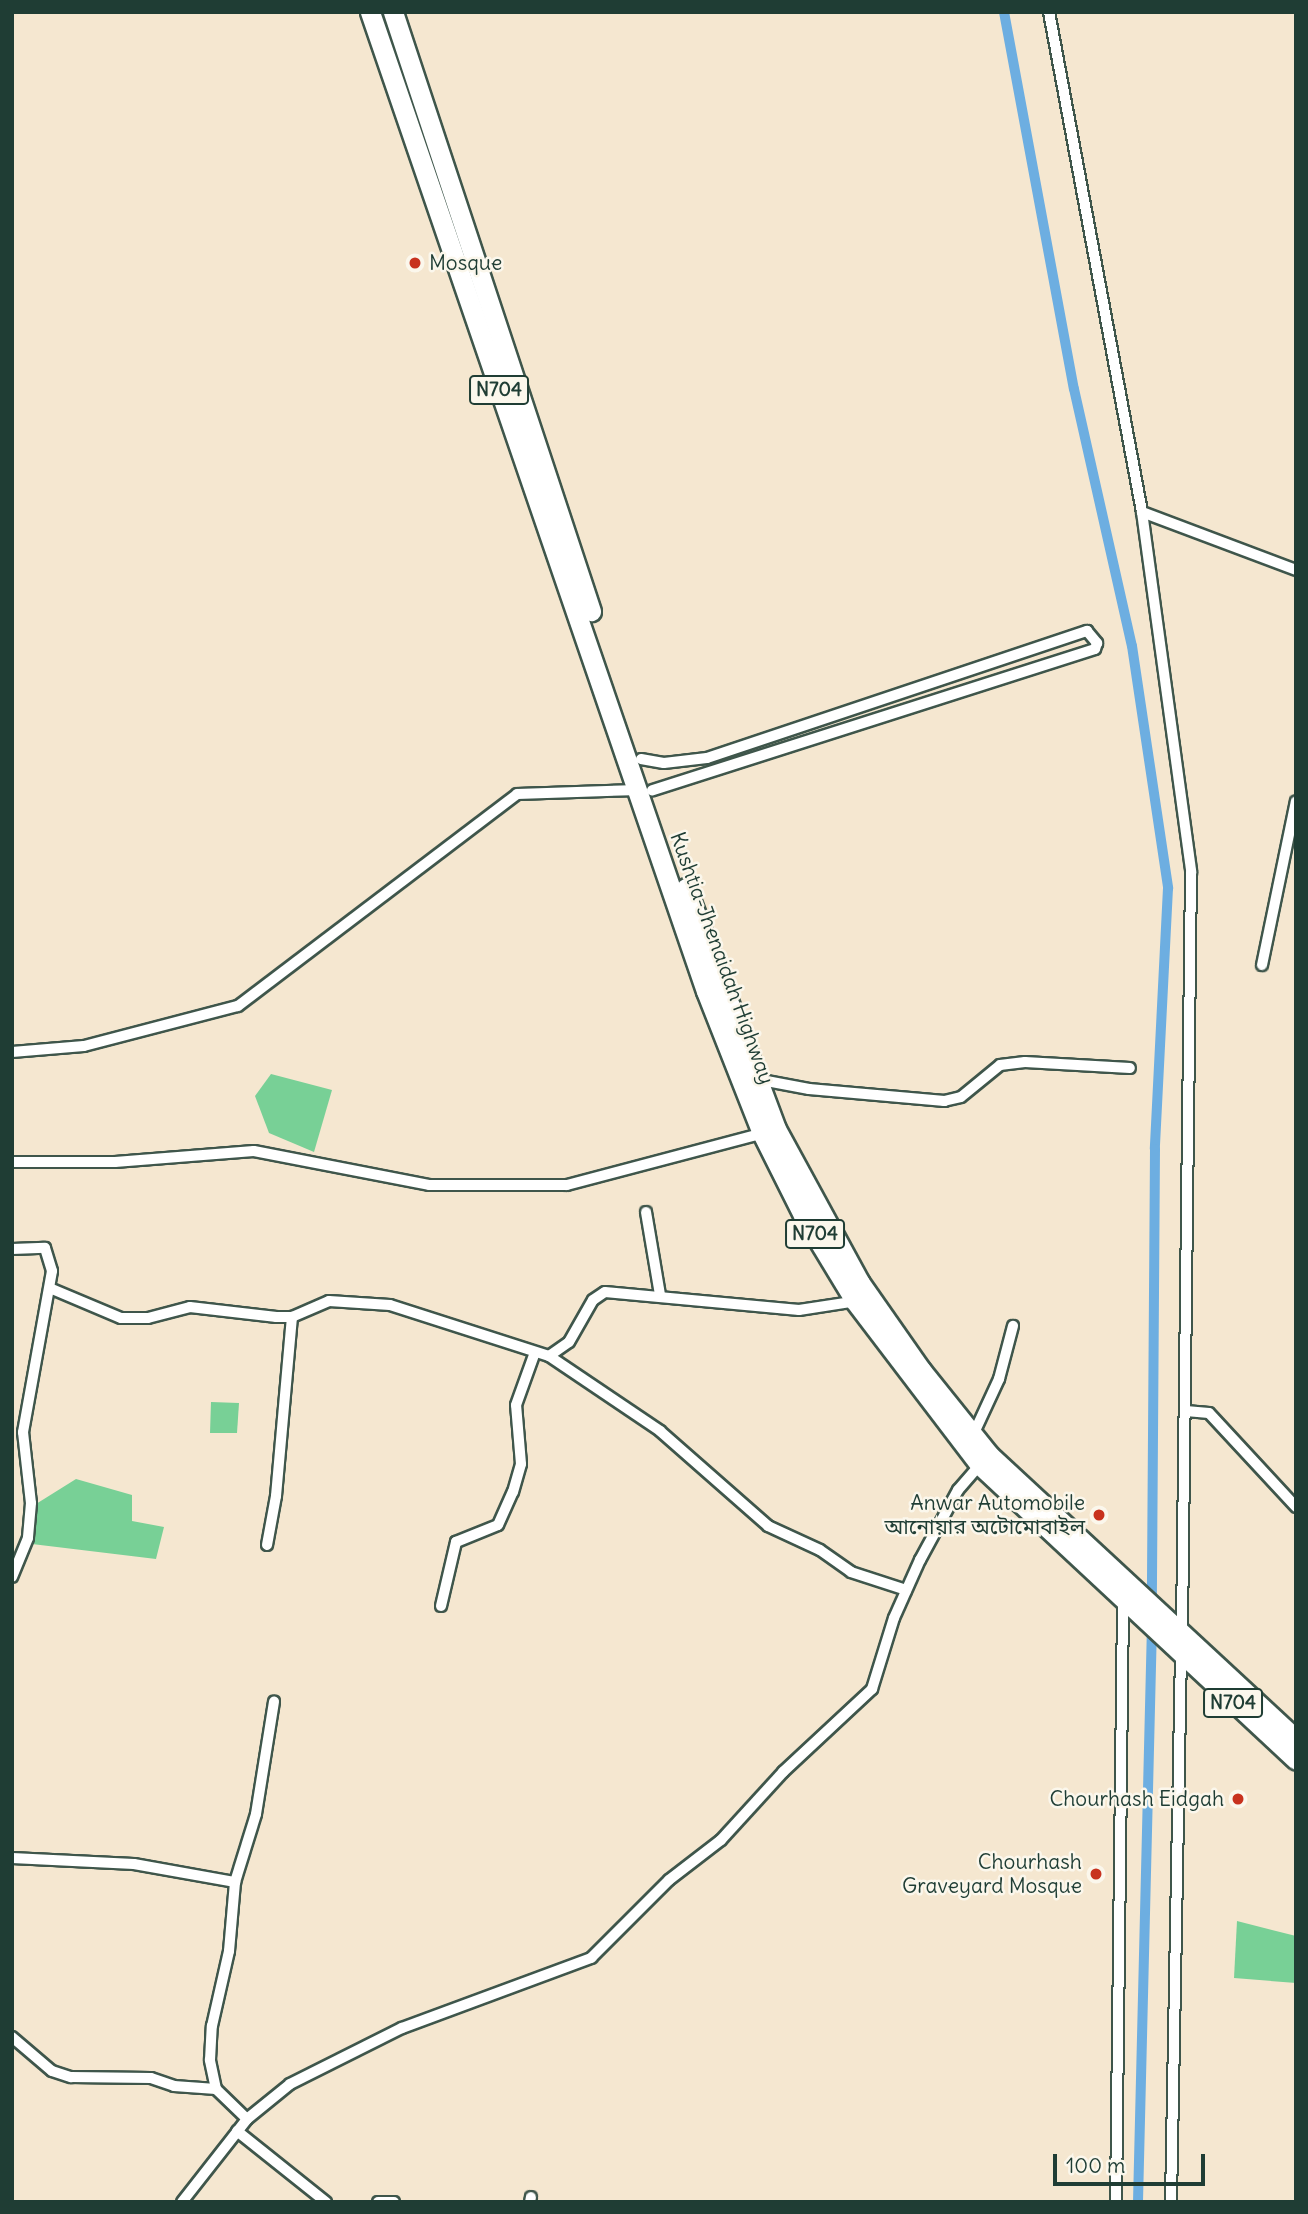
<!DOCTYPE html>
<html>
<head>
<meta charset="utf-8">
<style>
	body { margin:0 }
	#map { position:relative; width:1308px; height:2214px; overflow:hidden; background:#f5e7d0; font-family:Delius,"Noto Sans Bengali",sans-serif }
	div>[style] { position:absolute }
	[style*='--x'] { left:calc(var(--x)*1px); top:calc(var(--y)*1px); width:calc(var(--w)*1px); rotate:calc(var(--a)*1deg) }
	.green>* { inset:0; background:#78d096 }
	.canal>* { height:10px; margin:-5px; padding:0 5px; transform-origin:5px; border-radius:5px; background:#6daee1 }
	.roads { filter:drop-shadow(2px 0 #3f564b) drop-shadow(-2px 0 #3f564b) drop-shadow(0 2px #3f564b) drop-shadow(0 -2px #3f564b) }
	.street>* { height:10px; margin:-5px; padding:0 5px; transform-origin:5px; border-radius:5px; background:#fff }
	.highway>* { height:19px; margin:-9.5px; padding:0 9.5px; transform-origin:9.5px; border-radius:9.5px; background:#fff }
	.dots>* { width:19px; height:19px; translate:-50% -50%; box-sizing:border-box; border:4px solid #fbf7ec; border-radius:50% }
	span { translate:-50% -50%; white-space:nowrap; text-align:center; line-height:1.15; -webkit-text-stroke:5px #fbf7ec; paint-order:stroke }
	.shield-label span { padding:2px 5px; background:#fbf7ec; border:2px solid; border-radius:5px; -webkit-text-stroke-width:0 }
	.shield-label { font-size:19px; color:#1f3d34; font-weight:700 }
	.poi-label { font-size:21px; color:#1f3d34 }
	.left { translate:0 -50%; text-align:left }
	.right { translate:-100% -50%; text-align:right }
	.street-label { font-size:21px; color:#1f3d34 }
	.frame { position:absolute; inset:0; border:14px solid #1f3d34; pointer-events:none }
	.scale { position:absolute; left:1053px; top:2154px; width:152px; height:32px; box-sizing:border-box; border:4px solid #1f3d34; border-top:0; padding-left:9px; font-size:21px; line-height:24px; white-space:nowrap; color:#1f3d34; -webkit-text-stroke:5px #fbf7ec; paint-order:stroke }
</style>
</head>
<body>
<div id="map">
	<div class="green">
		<div style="clip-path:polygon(271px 1074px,332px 1090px,314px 1152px,269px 1133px,255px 1096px)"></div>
		<div style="clip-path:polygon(211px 1402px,239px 1403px,237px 1433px,210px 1433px)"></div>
		<div style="clip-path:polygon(76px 1479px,132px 1495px,132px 1521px,164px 1527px,156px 1559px,32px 1544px,36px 1504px)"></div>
		<div style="clip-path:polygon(1237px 1921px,1296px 1936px,1296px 1983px,1234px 1978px)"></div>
	</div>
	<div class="canal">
		<div style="--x:1004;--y:12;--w:383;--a:79.5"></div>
		<div style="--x:1074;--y:389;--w:263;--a:77.3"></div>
		<div style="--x:1132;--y:646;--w:245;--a:81.5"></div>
		<div style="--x:1168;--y:888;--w:261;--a:92.9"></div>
		<div style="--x:1155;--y:1149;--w:459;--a:90.4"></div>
		<div style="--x:1138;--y:2202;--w:578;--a:-88.61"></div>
	</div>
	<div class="roads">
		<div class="street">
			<div style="--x:1049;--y:12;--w:509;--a:79.46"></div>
			<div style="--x:1142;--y:512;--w:363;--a:82.2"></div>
			<div style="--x:1191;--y:872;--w:760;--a:90.68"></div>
			<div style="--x:1142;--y:512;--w:165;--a:20.6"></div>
			<div style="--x:641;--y:759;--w:23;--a:10"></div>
			<div style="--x:664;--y:763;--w:43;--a:-6.6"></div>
			<div style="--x:707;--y:758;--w:401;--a:-18.5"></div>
			<div style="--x:1087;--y:631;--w:16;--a:50"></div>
			<div style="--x:1097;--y:643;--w:6;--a:108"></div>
			<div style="--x:1095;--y:649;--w:465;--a:162.3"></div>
			<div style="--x:1262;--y:965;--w:167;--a:-78.3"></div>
			<div style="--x:12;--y:1052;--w:72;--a:-4.8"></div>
			<div style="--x:84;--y:1046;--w:159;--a:-14.6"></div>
			<div style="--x:238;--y:1006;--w:350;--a:-37.2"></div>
			<div style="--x:517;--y:794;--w:122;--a:-1.9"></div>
			<div style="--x:756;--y:1079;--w:54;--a:10.7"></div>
			<div style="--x:809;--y:1089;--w:136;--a:5.1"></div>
			<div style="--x:944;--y:1101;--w:17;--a:-13"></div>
			<div style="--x:961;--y:1097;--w:50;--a:-39.4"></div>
			<div style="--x:1000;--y:1065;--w:25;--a:-7"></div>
			<div style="--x:1025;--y:1062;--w:105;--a:3.3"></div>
			<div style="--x:12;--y:1162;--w:103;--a:0"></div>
			<div style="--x:115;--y:1162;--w:139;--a:-4.5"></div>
			<div style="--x:254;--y:1151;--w:178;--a:11"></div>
			<div style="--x:429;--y:1185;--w:138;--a:0"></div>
			<div style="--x:567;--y:1185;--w:207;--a:-14.8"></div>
			<div style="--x:646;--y:1212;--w:84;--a:80.4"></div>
			<div style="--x:12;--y:1249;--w:33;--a:-2"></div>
			<div style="--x:45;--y:1248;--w:24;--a:73"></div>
			<div style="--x:52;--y:1271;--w:164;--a:100.2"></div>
			<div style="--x:23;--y:1432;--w:71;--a:83.6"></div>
			<div style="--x:31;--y:1503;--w:35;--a:95"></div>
			<div style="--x:28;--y:1538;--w:42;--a:112.3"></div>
			<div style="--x:52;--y:1289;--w:75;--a:22.8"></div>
			<div style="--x:121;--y:1318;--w:27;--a:0"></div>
			<div style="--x:148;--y:1318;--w:43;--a:-14.7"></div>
			<div style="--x:190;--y:1307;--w:87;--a:6.6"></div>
			<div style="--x:276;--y:1317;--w:16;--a:0"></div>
			<div style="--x:292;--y:1317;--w:40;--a:-23.4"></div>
			<div style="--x:329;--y:1301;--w:61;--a:3.8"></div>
			<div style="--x:390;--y:1305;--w:167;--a:17.8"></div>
			<div style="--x:549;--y:1356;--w:24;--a:-35"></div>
			<div style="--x:569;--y:1342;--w:48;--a:-60.3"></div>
			<div style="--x:593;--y:1300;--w:14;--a:-34"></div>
			<div style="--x:605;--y:1292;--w:195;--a:5.3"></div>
			<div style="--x:799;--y:1310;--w:60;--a:-8.7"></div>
			<div style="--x:549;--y:1356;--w:134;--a:34"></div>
			<div style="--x:660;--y:1431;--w:144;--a:41.3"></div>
			<div style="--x:768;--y:1526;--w:57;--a:24.8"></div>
			<div style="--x:820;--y:1550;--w:38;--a:35"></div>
			<div style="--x:851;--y:1572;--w:58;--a:18.1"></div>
			<div style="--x:1186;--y:1411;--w:23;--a:5"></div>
			<div style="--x:1209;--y:1413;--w:128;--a:47.2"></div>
			<div style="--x:974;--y:1433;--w:60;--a:-65.2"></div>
			<div style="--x:999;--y:1379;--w:55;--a:-75.2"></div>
			<div style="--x:267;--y:1545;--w:50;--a:-79.6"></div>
			<div style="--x:276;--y:1496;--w:180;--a:-84.9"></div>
			<div style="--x:441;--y:1606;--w:66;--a:-76.8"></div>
			<div style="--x:456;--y:1542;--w:45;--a:-22"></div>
			<div style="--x:498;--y:1525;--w:36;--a:-66"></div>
			<div style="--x:513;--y:1492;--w:29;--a:-74"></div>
			<div style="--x:521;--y:1464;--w:59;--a:-94.8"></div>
			<div style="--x:516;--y:1405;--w:53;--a:-70.2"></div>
			<div style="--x:12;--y:1858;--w:122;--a:2.8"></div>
			<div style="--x:134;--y:1864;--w:103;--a:10.1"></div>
			<div style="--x:12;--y:2037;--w:52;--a:40.4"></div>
			<div style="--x:52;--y:2071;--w:20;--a:18"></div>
			<div style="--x:71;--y:2077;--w:80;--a:0.7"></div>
			<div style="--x:151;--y:2078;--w:24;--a:19"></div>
			<div style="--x:174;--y:2086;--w:42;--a:4.1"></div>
			<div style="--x:247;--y:2119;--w:43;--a:-135.9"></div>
			<div style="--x:216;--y:2089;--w:30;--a:-102"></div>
			<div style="--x:210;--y:2060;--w:34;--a:-87"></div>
			<div style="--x:212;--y:2026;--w:77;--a:-77.2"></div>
			<div style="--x:229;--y:1951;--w:69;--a:-85"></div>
			<div style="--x:235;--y:1882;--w:71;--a:-72.8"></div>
			<div style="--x:256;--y:1814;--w:114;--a:-80.9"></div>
			<div style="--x:237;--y:2131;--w:114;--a:38.6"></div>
			<div style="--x:182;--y:2202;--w:105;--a:-51.9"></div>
			<div style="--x:247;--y:2119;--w:55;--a:-39.1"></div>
			<div style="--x:290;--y:2084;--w:125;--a:-26.6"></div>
			<div style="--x:402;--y:2028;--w:202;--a:-20.3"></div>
			<div style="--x:591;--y:1958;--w:110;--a:-45"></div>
			<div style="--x:669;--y:1880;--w:66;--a:-37.6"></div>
			<div style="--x:721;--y:1840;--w:92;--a:-47.6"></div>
			<div style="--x:783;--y:1772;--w:122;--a:-43"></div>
			<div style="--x:872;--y:1689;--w:74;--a:-72.8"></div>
			<div style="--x:894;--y:1618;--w:64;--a:-65.9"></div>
			<div style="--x:920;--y:1560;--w:80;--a:-61.5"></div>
			<div style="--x:958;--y:1490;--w:37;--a:-49"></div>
			<div style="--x:378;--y:2202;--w:16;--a:0"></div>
			<div style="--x:530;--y:2202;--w:5;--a:-79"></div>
			<div style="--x:1116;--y:2202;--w:601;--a:-89.33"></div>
			<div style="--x:1171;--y:2202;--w:551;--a:-88.96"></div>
		</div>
		<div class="highway">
			<div style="--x:370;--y:12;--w:1035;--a:71.06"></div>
			<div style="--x:706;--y:991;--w:153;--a:68.5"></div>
			<div style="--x:762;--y:1133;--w:92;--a:63.4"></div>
			<div style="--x:803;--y:1215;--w:100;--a:58.8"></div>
			<div style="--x:855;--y:1301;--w:206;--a:52.7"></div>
			<div style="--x:980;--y:1465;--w:432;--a:43"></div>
			<div style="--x:393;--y:12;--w:631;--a:71.71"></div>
			<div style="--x:686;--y:888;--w:257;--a:69.5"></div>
			<div style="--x:776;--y:1129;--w:175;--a:61.4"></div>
			<div style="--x:860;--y:1283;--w:106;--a:55"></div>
			<div style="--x:921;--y:1370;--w:109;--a:51.3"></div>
			<div style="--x:989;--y:1455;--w:418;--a:42.8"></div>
		</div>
	</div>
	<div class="dots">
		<div style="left:415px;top:263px;background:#c8321e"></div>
		<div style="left:1099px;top:1515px;background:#c8321e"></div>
		<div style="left:1238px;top:1799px;background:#c8321e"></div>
		<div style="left:1096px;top:1874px;background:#c8321e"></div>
	</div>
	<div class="shield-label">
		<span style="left:499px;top:390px">N704</span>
		<span style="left:815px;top:1234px">N704</span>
		<span style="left:1233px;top:1703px">N704</span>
	</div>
	<div class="poi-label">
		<span class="left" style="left:429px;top:263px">Mosque</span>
		<span class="right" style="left:1085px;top:1515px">Anwar Automobile<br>আনোয়ার অটোমোবাইল</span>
		<span class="right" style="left:1224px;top:1799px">Chourhash Eidgah</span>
		<span class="right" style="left:1082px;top:1874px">Chourhash<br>Graveyard Mosque</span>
	</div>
	<div class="street-label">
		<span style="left:722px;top:958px;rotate:70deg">Kushtia-Jhenaidah Highway</span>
	</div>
	<div class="frame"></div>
	<div class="scale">100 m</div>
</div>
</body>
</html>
